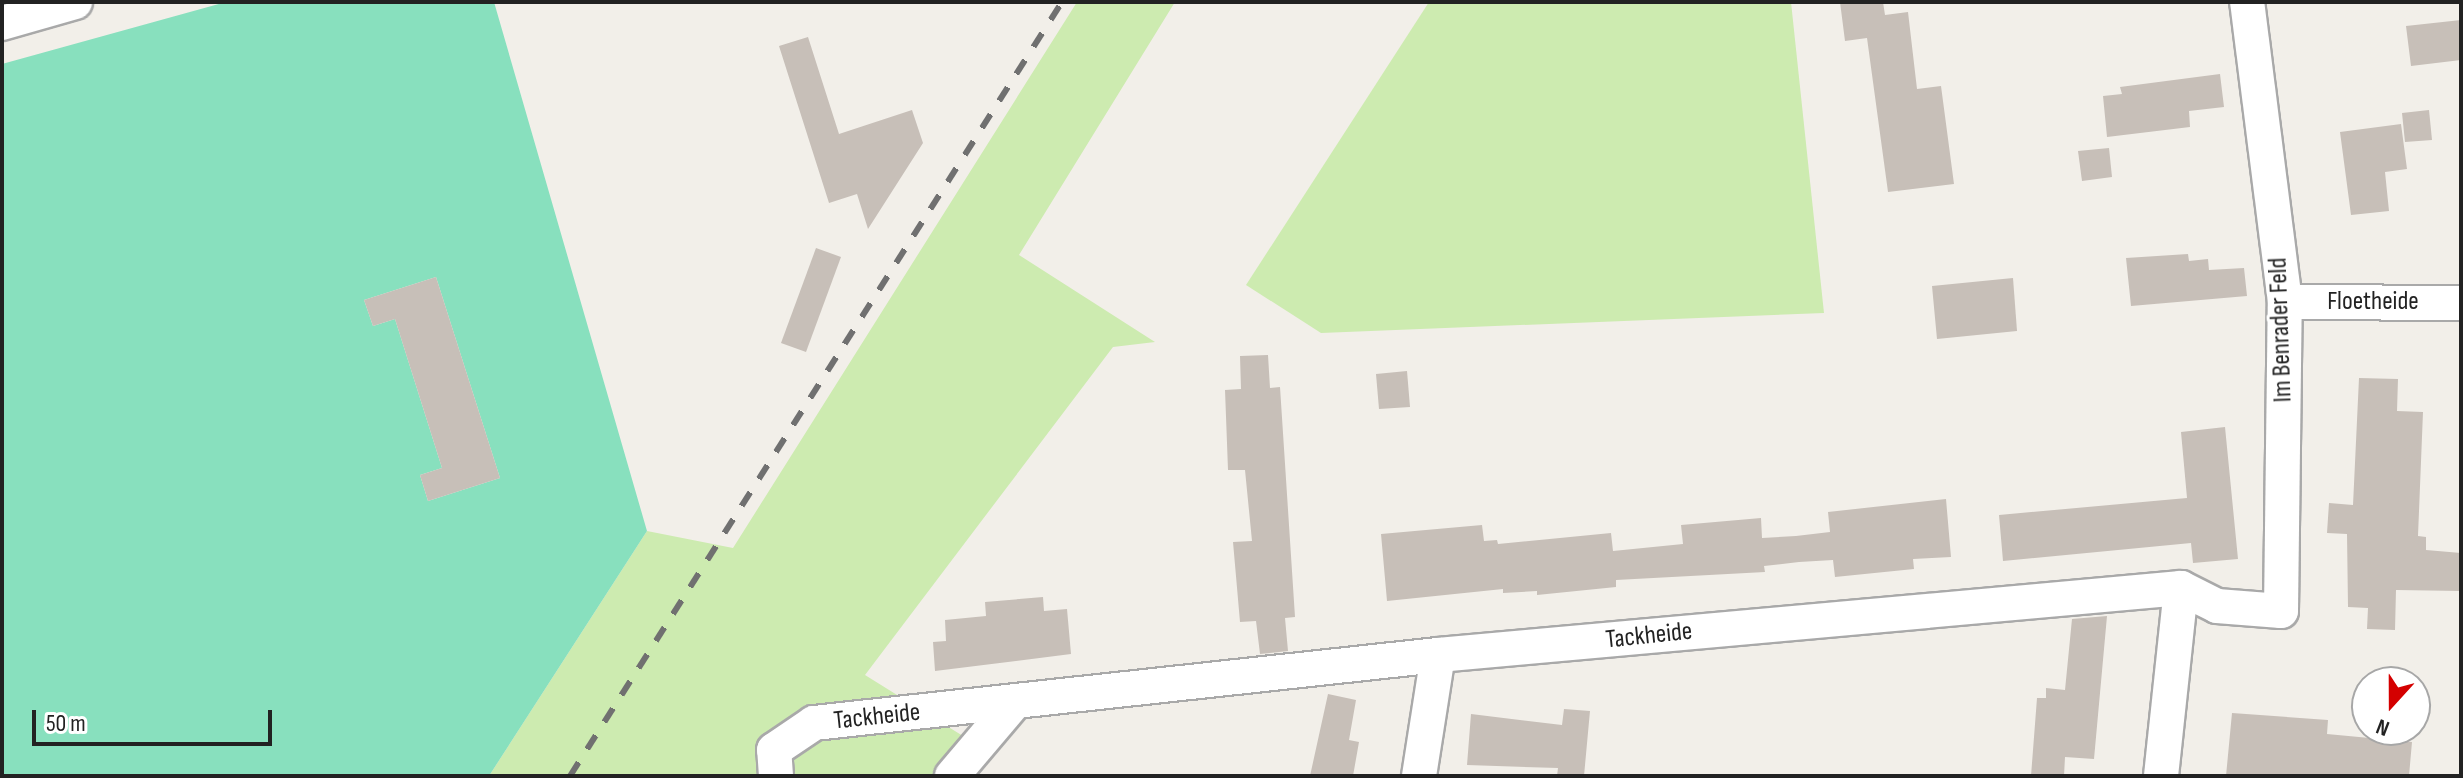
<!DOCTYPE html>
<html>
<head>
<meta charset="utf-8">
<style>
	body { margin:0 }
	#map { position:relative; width:2463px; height:778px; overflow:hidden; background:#f2efe9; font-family:"Sofia Sans Condensed",sans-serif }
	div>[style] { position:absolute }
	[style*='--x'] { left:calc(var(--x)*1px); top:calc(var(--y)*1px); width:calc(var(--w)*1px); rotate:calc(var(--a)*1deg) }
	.grass>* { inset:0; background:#cdebb0 }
	.pitch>* { inset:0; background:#88e0be }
	.building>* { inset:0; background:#c7bfb8 }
	.roads { filter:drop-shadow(2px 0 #a9a9a9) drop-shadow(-2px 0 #a9a9a9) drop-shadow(0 2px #a9a9a9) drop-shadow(0 -2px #a9a9a9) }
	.minor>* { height:34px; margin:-17px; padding:0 17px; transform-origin:17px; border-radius:17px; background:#fff }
	.rail>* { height:6px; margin-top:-3px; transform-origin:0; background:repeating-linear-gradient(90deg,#707070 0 16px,transparent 0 32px) }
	span { translate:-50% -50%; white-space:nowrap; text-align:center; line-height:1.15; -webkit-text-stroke:6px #fff; paint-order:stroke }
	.street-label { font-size:26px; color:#222 }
	.frame { position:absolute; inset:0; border:4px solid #222; pointer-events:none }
	.north { position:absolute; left:2351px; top:666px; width:80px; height:80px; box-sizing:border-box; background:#fff; border:2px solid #a7a7a7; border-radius:50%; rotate:201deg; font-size:22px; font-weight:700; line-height:32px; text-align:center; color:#222 }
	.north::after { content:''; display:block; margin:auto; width:28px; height:36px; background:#d40000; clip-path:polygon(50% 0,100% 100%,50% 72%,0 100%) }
	.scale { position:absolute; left:32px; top:710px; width:240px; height:36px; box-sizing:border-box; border:4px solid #222; border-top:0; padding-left:10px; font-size:24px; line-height:28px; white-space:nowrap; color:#222; -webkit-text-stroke:6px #fff; paint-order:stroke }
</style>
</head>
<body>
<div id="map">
	<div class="grass">
		<div style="clip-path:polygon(1077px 2px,1175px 2px,1019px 255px,1155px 342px,1113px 347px,865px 675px,979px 746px,959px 776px,489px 776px,647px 531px,733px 548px)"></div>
		<div style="clip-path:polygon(1429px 2px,1791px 2px,1824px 313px,1321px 333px,1246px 285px)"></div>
	</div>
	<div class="pitch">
		<div style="clip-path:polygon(evenodd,226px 2px,494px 2px,647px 531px,489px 776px,2px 776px,2px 64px,226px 2px,436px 277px,500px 478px,428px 501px,420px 475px,442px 468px,395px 319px,373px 326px,364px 300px,436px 277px)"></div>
	</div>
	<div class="building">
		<div style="clip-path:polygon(1840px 2px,1883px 2px,1885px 15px,1908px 12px,1917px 89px,1941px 86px,1954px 184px,1888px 192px,1867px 38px,1845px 41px)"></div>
		<div style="clip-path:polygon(2461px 20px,2461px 60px,2411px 66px,2406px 26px)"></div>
		<div style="clip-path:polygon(808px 37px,839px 134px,912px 110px,923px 143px,868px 229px,857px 194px,829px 203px,779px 46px)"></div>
		<div style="clip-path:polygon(2220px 74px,2224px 107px,2189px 111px,2190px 127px,2107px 137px,2103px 96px,2122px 94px,2120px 87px)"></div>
		<div style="clip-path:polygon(2429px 110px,2432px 140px,2405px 142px,2402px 113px)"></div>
		<div style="clip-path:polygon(2401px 124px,2407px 169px,2385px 172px,2389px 211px,2351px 215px,2340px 132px)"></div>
		<div style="clip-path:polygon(2109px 148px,2112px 177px,2082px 181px,2078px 151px)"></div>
		<div style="clip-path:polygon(816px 248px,841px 257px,806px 352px,781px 343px)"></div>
		<div style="clip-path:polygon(2188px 254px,2189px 261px,2208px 259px,2209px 270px,2244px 268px,2247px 296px,2131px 306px,2126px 258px)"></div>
		<div style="clip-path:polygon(436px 277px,500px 478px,428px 501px,420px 475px,442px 468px,395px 319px,373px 326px,364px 300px)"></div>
		<div style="clip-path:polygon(2013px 278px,2017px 331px,1937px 339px,1932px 286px)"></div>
		<div style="clip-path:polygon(1268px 355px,1270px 388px,1280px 387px,1295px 617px,1285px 618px,1288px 651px,1260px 654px,1256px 621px,1240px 622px,1233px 542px,1252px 541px,1245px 470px,1228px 470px,1225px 390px,1241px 389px,1240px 356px)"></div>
		<div style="clip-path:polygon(1407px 371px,1410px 407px,1379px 409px,1376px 374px)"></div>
		<div style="clip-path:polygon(2359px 378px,2398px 379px,2397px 411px,2423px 412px,2418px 536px,2426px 537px,2426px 550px,2461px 553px,2461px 591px,2396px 590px,2395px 630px,2367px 629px,2368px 608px,2348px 607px,2347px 534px,2327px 533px,2329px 503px,2353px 505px)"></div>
		<div style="clip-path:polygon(2225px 427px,2238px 559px,2193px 563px,2191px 543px,2003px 561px,1999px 515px,2187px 498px,2181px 432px)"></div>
		<div style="clip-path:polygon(1946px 499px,1951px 557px,1913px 559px,1914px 569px,1835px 577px,1833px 560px,1799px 562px,1764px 566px,1765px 572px,1616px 580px,1616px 587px,1537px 595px,1537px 591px,1503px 593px,1503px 589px,1387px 601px,1381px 534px,1482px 525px,1484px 541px,1497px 540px,1498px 544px,1611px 533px,1613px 551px,1683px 544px,1681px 525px,1761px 518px,1762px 538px,1796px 536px,1830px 532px,1828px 512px)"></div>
		<div style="clip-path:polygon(1043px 597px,1044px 611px,1067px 609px,1071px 654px,935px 671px,933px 642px,946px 641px,945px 620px,986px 616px,985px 602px)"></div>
		<div style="clip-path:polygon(2107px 616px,2094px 759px,2065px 757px,2064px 776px,2031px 776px,2037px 698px,2046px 698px,2046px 688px,2065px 690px,2072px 619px)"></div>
		<div style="clip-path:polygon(1328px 694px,1356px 700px,1349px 740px,1359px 742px,1353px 776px,1310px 776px)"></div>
		<div style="clip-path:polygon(1564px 709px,1590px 711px,1584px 776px,1557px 776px,1558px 768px,1467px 765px,1471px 714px,1562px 725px)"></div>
		<div style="clip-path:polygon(2232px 713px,2328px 720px,2327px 734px,2412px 742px,2409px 776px,2226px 776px)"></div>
	</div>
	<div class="roads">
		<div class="minor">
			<div style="--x:2;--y:23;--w:76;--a:-16"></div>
			<div style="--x:2285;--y:302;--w:176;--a:0.3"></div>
			<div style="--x:776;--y:776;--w:26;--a:-94"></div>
			<div style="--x:774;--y:750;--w:48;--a:-34"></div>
			<div style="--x:814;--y:723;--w:628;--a:-6.22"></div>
			<div style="--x:1438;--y:655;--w:746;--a:-5.15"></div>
			<div style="--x:2181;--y:588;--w:40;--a:26.6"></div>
			<div style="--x:2217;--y:606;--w:64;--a:4.5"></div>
			<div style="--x:2281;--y:611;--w:309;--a:-89.3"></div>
			<div style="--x:2285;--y:302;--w:302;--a:-97.2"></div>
			<div style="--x:952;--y:776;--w:96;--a:-49.7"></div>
			<div style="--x:1419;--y:776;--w:122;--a:-81.1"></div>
			<div style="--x:2161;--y:776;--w:189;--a:-83.9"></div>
		</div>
	</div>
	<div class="rail">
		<div style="--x:570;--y:776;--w:917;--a:-57.56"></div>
	</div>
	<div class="street-label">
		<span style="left:2373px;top:302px">Floetheide</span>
		<span style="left:2281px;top:330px;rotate:-92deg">Im Benrader Feld</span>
		<span style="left:1649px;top:636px;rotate:-6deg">Tackheide</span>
		<span style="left:877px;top:717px;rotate:-6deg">Tackheide</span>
	</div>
	<div class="frame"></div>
	<div class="north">N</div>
	<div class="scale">50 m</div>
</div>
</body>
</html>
